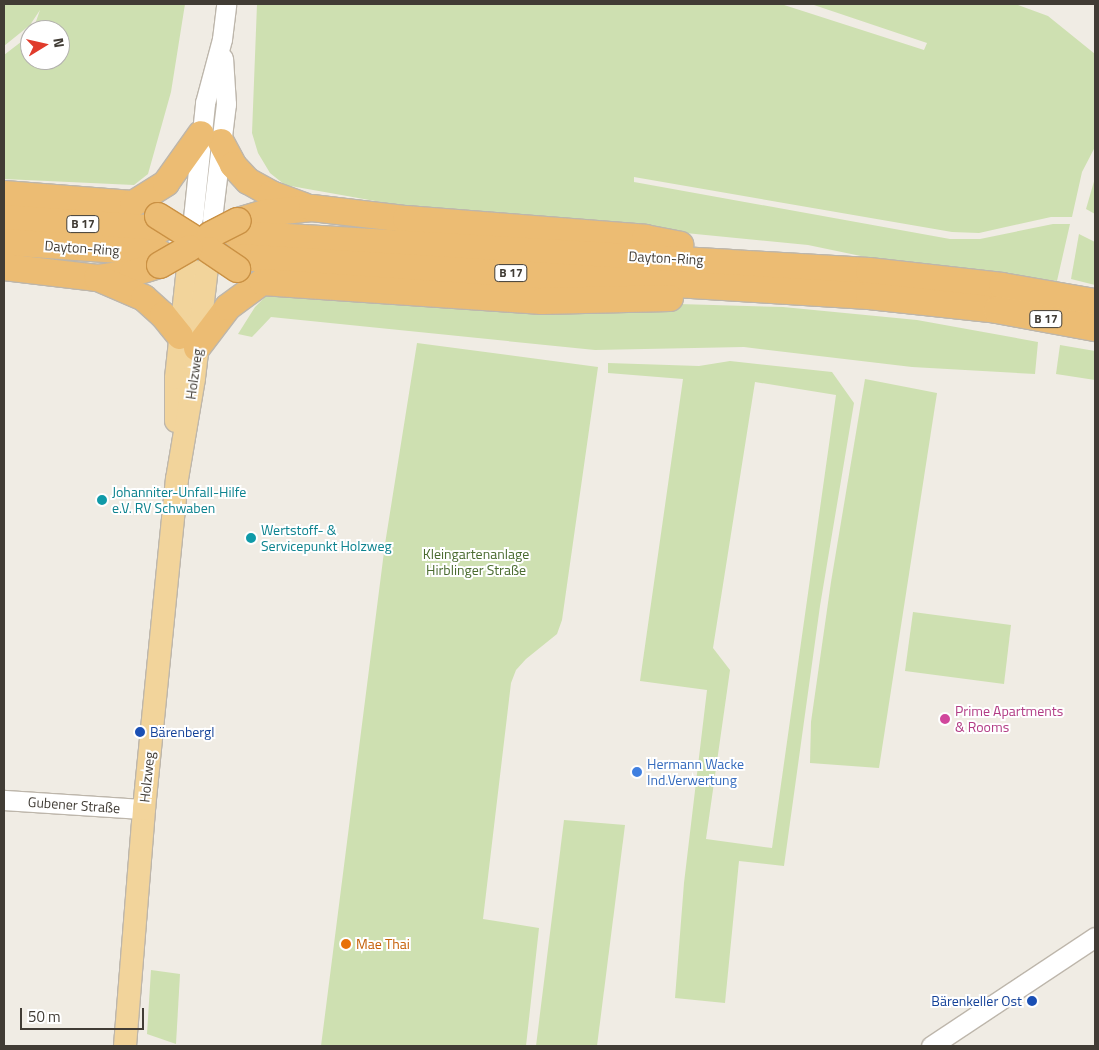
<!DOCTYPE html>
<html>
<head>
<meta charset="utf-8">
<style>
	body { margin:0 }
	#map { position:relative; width:1099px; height:1050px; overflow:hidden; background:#f0ece4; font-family:"Titillium Web",sans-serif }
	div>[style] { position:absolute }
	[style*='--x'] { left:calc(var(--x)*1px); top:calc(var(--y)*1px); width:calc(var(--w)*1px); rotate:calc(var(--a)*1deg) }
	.green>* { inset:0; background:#cee0b1 }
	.roads { filter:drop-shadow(1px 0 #bdb6ab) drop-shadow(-1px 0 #bdb6ab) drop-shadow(0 1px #bdb6ab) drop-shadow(0 -1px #bdb6ab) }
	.minor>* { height:19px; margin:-9.5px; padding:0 9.5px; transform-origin:9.5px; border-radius:9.5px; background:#fff }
	.major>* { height:22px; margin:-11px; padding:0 11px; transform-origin:11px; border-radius:11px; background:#f2d49b }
	.highway>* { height:26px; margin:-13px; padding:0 13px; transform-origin:13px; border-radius:13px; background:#ecbc73 }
	.bridges { filter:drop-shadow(1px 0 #ca9144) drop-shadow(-1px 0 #ca9144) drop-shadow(0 1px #ca9144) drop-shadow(0 -1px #ca9144) }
	.highway-bridge>* { height:26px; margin:-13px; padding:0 13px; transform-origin:13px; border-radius:13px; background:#ecbc73 }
	.dots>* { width:14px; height:14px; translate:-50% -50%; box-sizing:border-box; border:2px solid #fff; border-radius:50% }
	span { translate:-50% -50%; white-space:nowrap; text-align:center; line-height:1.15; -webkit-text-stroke:4px #fff; paint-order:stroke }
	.shield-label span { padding:1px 4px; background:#fff; border:1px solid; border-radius:4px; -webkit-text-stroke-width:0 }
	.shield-label { font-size:12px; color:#413c35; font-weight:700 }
	.street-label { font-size:14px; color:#413c35 }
	.culture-label { font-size:14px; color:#0d838f }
	.left { translate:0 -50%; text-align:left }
	.park-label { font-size:14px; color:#4a6b30 }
	.hotel-label { font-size:14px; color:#b23c85 }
	.transit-label { font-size:14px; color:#164399 }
	.right { translate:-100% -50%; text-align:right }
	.shop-label { font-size:14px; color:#366cbe }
	.food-label { font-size:14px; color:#c56008 }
	.frame { position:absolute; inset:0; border:5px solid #413c35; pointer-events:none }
	.north { position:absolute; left:20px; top:20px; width:50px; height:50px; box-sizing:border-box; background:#fff; border:1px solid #b3b1ae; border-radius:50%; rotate:81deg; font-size:14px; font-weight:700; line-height:20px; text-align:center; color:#413c35 }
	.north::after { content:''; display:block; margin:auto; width:18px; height:22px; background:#e03b2b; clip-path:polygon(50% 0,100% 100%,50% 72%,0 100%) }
	.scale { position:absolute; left:20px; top:1008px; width:124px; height:22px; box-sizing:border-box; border:2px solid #413c35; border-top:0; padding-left:6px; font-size:15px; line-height:18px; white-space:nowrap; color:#413c35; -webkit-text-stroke:4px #fff; paint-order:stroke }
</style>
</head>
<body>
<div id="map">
	<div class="green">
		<div style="clip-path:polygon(4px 4px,185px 4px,171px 92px,148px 174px,134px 185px,4px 179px,4px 55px,30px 35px,30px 60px,60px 60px,60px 30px,33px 30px,40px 10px,30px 25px,4px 46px)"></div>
		<div style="clip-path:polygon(257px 4px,781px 4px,924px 50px,927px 43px,811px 4px,1015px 4px,1048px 16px,1095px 54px,1095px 147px,1082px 172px,1072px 217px,1051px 217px,979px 233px,952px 232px,634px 177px,634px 182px,950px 239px,980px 239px,1053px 224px,1070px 224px,1057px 281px,880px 260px,808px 245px,392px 204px,285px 185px,270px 173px,258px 153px,252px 133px)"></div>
		<div style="clip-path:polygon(1095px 178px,1095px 214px,1086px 209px)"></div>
		<div style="clip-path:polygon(1079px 234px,1095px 242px,1095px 285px,1071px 279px)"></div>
		<div style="clip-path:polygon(270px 292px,783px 307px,917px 320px,1038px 342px,1035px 374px,912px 367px,744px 347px,595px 350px,271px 317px,252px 337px,238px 334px,255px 307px)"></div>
		<div style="clip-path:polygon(417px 343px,598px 367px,562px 620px,557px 634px,526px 659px,516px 670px,511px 683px,483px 919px,539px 928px,526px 1046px,321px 1046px,385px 544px)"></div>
		<div style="clip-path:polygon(1060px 345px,1095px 351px,1095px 380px,1056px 374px)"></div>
		<div style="clip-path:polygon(evenodd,730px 361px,832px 372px,854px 403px,820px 606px,784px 866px,739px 861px,725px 1003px,675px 998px,684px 883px,707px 690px,640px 681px,683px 379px,608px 373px,608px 363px,699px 366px,730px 361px,755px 382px,836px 395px,772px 848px,706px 839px,730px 670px,713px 648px,755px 382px)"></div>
		<div style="clip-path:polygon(865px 379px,937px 393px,879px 768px,810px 763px,811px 722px,831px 582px)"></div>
		<div style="clip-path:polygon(913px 612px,1011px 625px,1004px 684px,905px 671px)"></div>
		<div style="clip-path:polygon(564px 820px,625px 825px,597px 1046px,536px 1046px)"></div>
		<div style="clip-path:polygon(151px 970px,180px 974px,176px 1044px,147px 1034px)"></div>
	</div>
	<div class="roads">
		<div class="minor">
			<div style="--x:193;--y:218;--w:116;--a:-84"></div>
			<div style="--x:205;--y:103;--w:66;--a:-75.1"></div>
			<div style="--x:222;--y:39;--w:35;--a:-83"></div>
			<div style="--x:212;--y:219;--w:116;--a:-83.1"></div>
			<div style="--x:226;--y:104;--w:46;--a:-93.7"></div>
			<div style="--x:4;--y:800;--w:140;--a:3.7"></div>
			<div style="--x:931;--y:1046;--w:197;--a:-33.6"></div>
		</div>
		<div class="major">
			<div style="--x:176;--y:421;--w:43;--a:-90"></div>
			<div style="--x:176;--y:378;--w:112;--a:-83.8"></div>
			<div style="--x:125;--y:1046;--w:238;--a:-85.4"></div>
			<div style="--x:144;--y:809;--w:332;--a:-84.3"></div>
			<div style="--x:177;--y:479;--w:102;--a:-80.4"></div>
			<div style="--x:194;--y:378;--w:111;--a:-83.3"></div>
		</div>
		<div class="highway">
			<div style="--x:221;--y:142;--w:26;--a:62"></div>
			<div style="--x:233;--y:165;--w:22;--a:47"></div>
			<div style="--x:248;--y:181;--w:26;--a:29"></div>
			<div style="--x:271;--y:194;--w:35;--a:20"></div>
			<div style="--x:4;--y:194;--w:129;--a:4.4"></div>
			<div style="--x:133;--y:204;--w:39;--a:-32"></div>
			<div style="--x:166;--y:183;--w:60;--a:-54.5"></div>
			<div style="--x:4;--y:218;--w:158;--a:4"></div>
			<div style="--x:238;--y:221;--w:28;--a:-17"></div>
			<div style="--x:265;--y:213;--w:47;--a:-6.1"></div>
			<div style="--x:312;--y:208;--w:95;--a:6.7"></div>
			<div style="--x:406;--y:219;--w:240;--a:4.5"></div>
			<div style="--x:645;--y:238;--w:36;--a:11"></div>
			<div style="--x:235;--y:234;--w:635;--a:3.34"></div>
			<div style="--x:869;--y:271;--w:134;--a:6.4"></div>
			<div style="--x:1002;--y:286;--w:94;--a:9.8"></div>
			<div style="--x:4;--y:242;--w:156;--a:4"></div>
			<div style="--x:237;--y:257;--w:633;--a:3.53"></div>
			<div style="--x:869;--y:296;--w:129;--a:6.2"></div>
			<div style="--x:997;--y:310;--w:100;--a:10.4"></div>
			<div style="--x:4;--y:267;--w:94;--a:6.7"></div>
			<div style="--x:97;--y:278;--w:36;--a:-8"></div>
			<div style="--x:133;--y:273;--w:28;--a:-17"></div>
			<div style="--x:98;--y:278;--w:50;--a:23.5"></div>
			<div style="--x:144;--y:298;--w:25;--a:42"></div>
			<div style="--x:163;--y:315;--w:27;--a:51"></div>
			<div style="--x:197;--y:348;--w:51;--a:-52.9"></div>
			<div style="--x:228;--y:307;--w:42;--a:-36.3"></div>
			<div style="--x:262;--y:282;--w:281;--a:3.9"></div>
			<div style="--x:542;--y:301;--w:128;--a:-1.3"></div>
		</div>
	</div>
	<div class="bridges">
		<div class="highway-bridge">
			<div style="--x:158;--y:216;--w:39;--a:32"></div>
			<div style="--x:210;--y:235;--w:31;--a:-27"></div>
			<div style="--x:209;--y:250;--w:34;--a:34"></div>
			<div style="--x:160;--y:265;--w:34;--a:-30"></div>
		</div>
	</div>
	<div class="dots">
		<div style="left:102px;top:500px;background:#0f9aa8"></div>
		<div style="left:251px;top:538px;background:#0f9aa8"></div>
		<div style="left:945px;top:719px;background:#d1479c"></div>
		<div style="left:140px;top:732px;background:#1a4fb4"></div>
		<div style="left:637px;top:772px;background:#3f7fe0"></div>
		<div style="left:346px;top:944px;background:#e8710a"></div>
		<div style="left:1032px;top:1001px;background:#1a4fb4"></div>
	</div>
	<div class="shield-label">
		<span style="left:83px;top:224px">B 17</span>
		<span style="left:511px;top:273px">B 17</span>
		<span style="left:1046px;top:319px">B 17</span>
	</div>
	<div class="street-label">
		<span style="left:82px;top:248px;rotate:4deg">Dayton-Ring</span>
		<span style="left:666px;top:258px;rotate:3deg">Dayton-Ring</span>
		<span style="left:194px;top:374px;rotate:-82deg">Holzweg</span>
		<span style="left:147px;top:777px;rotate:-84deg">Holzweg</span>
		<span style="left:74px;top:805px;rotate:4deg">Gubener Straße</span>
	</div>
	<div class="culture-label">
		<span class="left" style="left:112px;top:500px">Johanniter-Unfall-Hilfe<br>e.V. RV Schwaben</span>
		<span class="left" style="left:261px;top:538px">Wertstoff- &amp;<br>Servicepunkt Holzweg</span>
	</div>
	<div class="park-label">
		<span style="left:476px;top:562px">Kleingartenanlage<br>Hirblinger Straße</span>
	</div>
	<div class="hotel-label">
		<span class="left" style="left:955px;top:719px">Prime Apartments<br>&amp; Rooms</span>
	</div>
	<div class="transit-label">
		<span class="left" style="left:150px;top:732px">Bärenbergl</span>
		<span class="right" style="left:1022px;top:1001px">Bärenkeller Ost</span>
	</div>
	<div class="shop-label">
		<span class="left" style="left:647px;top:772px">Hermann Wacke<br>Ind.Verwertung</span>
	</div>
	<div class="food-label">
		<span class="left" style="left:356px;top:944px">Mae Thai</span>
	</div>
	<div class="frame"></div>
	<div class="north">N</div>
	<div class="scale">50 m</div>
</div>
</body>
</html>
